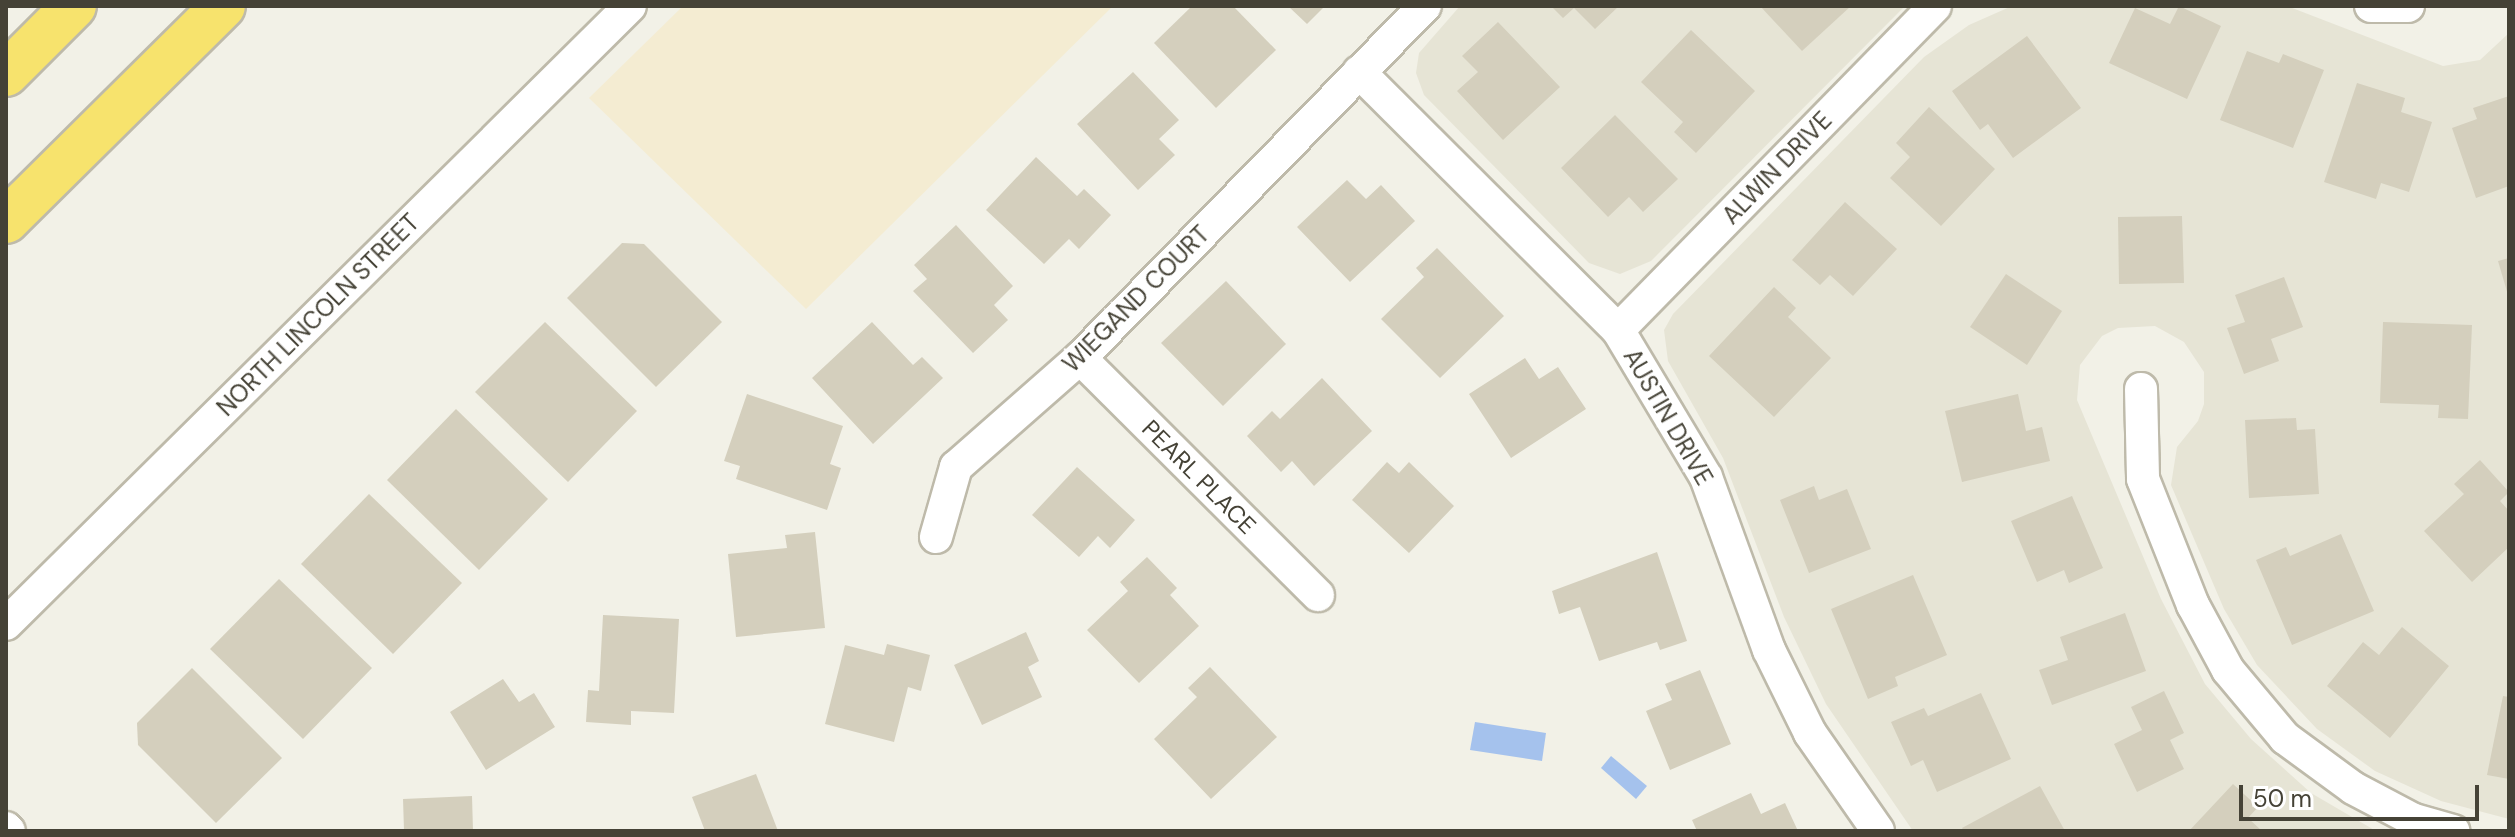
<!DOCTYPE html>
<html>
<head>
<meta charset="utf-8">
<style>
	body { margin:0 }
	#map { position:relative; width:2515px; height:837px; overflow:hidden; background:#f2f1e7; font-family:"DM Sans",sans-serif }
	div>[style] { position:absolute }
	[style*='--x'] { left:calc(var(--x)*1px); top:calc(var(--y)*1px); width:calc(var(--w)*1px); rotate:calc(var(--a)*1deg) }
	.residential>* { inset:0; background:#e6e4d5 }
	.commercial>* { inset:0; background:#f4ecd2 }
	.water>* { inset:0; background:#a5c2ed }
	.building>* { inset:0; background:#d4cfbd }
	.roads { filter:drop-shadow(2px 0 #bebaaa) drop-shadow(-2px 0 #bebaaa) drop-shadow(0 2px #bebaaa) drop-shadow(0 -2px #bebaaa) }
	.minor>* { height:32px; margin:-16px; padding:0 16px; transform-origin:16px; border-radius:16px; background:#fff }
	.highway>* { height:44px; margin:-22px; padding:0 22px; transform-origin:22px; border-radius:22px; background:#f7e36d }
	span { translate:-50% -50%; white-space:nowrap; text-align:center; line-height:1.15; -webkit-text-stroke:6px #fff; paint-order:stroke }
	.street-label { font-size:24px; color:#454236 }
	.frame { position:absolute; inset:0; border:8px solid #454236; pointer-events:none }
	.scale { position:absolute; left:2239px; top:785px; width:240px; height:36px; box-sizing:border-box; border:4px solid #454236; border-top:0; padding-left:10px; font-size:24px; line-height:28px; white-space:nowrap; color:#454236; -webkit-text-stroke:6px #fff; paint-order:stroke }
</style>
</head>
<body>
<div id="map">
	<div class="residential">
		<div style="clip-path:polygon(1460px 6px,1905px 6px,1651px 261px,1620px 274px,1589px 263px,1424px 95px,1416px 73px,1419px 53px)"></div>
		<div style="clip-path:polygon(2012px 6px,2287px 6px,2443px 66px,2480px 60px,2509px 33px,2509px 819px,2441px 801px,2375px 771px,2317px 729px,2257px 665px,2224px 609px,2171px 485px,2177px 447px,2198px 421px,2204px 404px,2204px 372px,2184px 342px,2155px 326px,2118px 328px,2102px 336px,2080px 365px,2077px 400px,2161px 599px,2205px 684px,2251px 739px,2311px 793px,2376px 831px,1913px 831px,1826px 704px,1784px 617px,1723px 458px,1668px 361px,1664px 330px,1673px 314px,1924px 57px,1969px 25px)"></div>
	</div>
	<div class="commercial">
		<div style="clip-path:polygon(683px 6px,1113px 6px,806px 309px,589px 98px)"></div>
	</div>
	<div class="water">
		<div style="clip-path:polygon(1475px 722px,1546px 733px,1542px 761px,1470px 750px)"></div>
		<div style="clip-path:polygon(1611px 756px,1647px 786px,1636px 799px,1601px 768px)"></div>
	</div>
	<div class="building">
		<div style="clip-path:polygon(1192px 6px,1233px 6px,1276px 50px,1216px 108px,1154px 43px)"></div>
		<div style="clip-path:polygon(1288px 6px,1325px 6px,1307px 24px)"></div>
		<div style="clip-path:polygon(1551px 6px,1619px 6px,1595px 29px,1574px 8px,1563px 18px)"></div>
		<div style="clip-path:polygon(1760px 6px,1851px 6px,1802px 51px)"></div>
		<div style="clip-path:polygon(2179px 6px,2221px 26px,2187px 99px,2109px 63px,2135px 8px,2170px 24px)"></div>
		<div style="clip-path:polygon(1498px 22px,1560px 87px,1503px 140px,1457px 91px,1478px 72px,1462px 56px)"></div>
		<div style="clip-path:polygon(1691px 30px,1755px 91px,1696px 153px,1674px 132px,1683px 122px,1641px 82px)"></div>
		<div style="clip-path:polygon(2027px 36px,2081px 108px,2013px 158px,1988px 124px,1980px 130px,1952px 91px)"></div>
		<div style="clip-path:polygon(2247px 51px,2279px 63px,2283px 54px,2324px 70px,2293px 148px,2220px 120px)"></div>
		<div style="clip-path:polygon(1133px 72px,1179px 120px,1159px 139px,1175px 155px,1138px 190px,1077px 124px)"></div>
		<div style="clip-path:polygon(2357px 83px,2405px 98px,2401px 112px,2432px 122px,2409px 192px,2381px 183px,2376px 199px,2324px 182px)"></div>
		<div style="clip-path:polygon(2509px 96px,2509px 186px,2476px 198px,2452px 128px,2477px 119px,2473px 108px)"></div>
		<div style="clip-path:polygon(1929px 107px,1995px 169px,1941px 226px,1890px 178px,1910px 157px,1896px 143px)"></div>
		<div style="clip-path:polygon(1615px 115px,1678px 179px,1643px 212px,1629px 197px,1608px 217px,1561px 168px)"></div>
		<div style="clip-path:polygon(1036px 157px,1077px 196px,1084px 189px,1111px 215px,1079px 249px,1069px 239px,1044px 264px,986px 210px)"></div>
		<div style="clip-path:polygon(1347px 180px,1366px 199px,1381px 185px,1415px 221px,1350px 282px,1297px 227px)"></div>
		<div style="clip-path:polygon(1845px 202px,1897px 249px,1853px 296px,1830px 275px,1820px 285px,1792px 260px)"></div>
		<div style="clip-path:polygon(2182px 216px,2184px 283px,2119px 284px,2118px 217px)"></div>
		<div style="clip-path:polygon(956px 225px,1013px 286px,994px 305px,1008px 320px,973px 353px,913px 291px,927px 279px,914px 265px)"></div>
		<div style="clip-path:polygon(622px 243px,644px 244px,722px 322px,656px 387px,567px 298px)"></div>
		<div style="clip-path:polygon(1437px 248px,1504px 316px,1440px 378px,1381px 319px,1424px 277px,1416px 268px)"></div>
		<div style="clip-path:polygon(2509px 258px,2509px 295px,2508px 295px,2498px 261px)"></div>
		<div style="clip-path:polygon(2006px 274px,2062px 311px,2027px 365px,1970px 327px)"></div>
		<div style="clip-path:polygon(2284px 277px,2303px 327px,2271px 339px,2279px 361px,2244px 374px,2227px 328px,2245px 322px,2235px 295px)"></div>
		<div style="clip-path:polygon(1226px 281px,1286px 344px,1223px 406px,1161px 343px)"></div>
		<div style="clip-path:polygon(1774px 287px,1796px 308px,1788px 317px,1831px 358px,1774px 417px,1709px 356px)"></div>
		<div style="clip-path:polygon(545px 322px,637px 411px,568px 482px,475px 392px)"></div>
		<div style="clip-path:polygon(872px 322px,913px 365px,922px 357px,943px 378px,873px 444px,812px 378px)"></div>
		<div style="clip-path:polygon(2383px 322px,2472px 325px,2468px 419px,2438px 418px,2439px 405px,2380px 403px)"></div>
		<div style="clip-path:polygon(1525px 358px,1539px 379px,1558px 367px,1586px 409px,1511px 458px,1469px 394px)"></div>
		<div style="clip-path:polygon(1322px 378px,1372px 431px,1314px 486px,1292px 461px,1281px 472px,1247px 436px,1272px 411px,1280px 419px)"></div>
		<div style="clip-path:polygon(747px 394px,843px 426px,830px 464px,841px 468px,827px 510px,736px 479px,740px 466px,724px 461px)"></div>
		<div style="clip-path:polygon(2018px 394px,2026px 431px,2042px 427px,2050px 461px,1962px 482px,1945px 411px)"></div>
		<div style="clip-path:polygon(456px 409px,548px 499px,479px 570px,387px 480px)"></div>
		<div style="clip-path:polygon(2296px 418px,2297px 430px,2315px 429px,2319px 494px,2249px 498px,2245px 420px)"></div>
		<div style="clip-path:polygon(2480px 460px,2509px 492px,2500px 501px,2509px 511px,2509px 547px,2472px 582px,2424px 531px,2464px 494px,2454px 484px)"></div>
		<div style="clip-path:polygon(1387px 462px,1399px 473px,1409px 462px,1454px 506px,1409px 553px,1352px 500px)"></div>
		<div style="clip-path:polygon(1077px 467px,1135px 520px,1110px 548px,1098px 536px,1079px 557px,1032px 515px)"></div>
		<div style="clip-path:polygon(1814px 486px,1819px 500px,1847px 489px,1871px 549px,1809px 573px,1780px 500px)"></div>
		<div style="clip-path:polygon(369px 494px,462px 583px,393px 654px,301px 564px)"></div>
		<div style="clip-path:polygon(2072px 496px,2103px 568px,2069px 583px,2064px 570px,2037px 582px,2011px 521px)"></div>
		<div style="clip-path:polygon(815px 532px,825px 628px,736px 637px,728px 554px,787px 548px,785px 535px)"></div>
		<div style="clip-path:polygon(2341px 534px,2374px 611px,2292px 645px,2256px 560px,2286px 547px,2290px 556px)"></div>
		<div style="clip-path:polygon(1657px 552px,1687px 641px,1660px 650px,1657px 642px,1599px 661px,1580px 607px,1559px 614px,1552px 591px)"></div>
		<div style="clip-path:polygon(1147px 557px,1177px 588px,1170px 595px,1199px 626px,1139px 683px,1087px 630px,1128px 591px,1120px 582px)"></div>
		<div style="clip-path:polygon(1913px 575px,1947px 655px,1895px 677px,1898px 686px,1868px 699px,1831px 609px)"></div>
		<div style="clip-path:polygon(279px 579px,372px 668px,303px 739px,210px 649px)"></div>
		<div style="clip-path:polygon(2125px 613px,2146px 671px,2052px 705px,2039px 670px,2068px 660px,2060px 637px)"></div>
		<div style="clip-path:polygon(603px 615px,679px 619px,674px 713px,631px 711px,631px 725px,586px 722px,588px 690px,599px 691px)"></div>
		<div style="clip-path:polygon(2402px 627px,2449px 666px,2390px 738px,2327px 686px,2363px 642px,2379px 655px)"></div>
		<div style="clip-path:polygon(1026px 632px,1039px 661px,1028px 667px,1042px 697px,982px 725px,954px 665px)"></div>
		<div style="clip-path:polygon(887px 644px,930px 655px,921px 691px,908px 687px,894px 742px,825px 724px,845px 645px,884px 655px)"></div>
		<div style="clip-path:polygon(1210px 667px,1277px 737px,1211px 799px,1154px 739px,1197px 697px,1188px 688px)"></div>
		<div style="clip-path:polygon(192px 668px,282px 758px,216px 823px,138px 745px,137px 723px)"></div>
		<div style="clip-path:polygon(1700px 670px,1731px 744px,1670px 770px,1646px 711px,1672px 700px,1665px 684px)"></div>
		<div style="clip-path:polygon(503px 679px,519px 702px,534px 693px,555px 727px,486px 770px,450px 712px)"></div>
		<div style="clip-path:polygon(2164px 691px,2184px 733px,2170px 740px,2184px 769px,2137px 792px,2114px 744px,2142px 730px,2131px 707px)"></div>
		<div style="clip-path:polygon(1981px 693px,2011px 759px,1937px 792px,1923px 760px,1911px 766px,1891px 722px,1924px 708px,1928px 716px)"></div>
		<div style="clip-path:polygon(2503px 696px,2509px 697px,2509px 779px,2487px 775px)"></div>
		<div style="clip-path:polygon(756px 774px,778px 831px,705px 831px,692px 797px)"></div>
		<div style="clip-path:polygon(2233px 784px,2258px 807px,2248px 818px,2262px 831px,2189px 831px)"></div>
		<div style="clip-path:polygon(2040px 786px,2065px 831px,1964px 831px,1962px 828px)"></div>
		<div style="clip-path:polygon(1751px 793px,1761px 814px,1785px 803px,1798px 831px,1697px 831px,1692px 820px)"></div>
		<div style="clip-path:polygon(472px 796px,473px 831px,404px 831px,403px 799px)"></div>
	</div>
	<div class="roads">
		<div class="minor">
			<div style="--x:2371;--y:6;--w:37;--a:0"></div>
			<div style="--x:1359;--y:72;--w:366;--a:44.9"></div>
			<div style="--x:1618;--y:330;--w:171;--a:59.1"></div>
			<div style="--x:1706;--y:477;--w:184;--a:70"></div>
			<div style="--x:1769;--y:650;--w:93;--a:63.7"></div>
			<div style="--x:1810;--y:733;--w:119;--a:55.2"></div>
			<div style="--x:1618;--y:330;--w:453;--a:-45.6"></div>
			<div style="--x:1080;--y:358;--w:336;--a:44.9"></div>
			<div style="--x:2141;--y:389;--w:90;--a:88.7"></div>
			<div style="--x:2143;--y:479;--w:136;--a:68.4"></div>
			<div style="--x:2193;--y:605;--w:74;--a:61.7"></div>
			<div style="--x:2228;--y:670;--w:89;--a:50"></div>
			<div style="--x:2285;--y:738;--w:84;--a:36.3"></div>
			<div style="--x:2353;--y:788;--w:69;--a:27.7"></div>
			<div style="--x:2414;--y:820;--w:41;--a:15.8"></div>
			<div style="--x:936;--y:537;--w:73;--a:-74.1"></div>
			<div style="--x:956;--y:467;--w:165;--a:-41.3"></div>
			<div style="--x:1080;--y:358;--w:493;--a:-45.6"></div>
			<div style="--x:6;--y:624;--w:878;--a:-44.72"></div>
			<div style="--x:6;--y:828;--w:4;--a:45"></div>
		</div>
		<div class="highway">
			<div style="--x:6;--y:74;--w:96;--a:-45"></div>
			<div style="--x:6;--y:221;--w:305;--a:-44.7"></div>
		</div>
	</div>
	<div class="street-label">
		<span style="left:1777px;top:168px;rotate:-46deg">ALWIN DRIVE</span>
		<span style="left:1136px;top:299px;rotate:-45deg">WIEGAND COURT</span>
		<span style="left:318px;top:315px;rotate:-45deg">NORTH LINCOLN STREET</span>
		<span style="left:1668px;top:417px;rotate:60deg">AUSTIN DRIVE</span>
		<span style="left:1199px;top:477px;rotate:45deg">PEARL PLACE</span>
	</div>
	<div class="frame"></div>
	<div class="scale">50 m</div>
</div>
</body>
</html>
